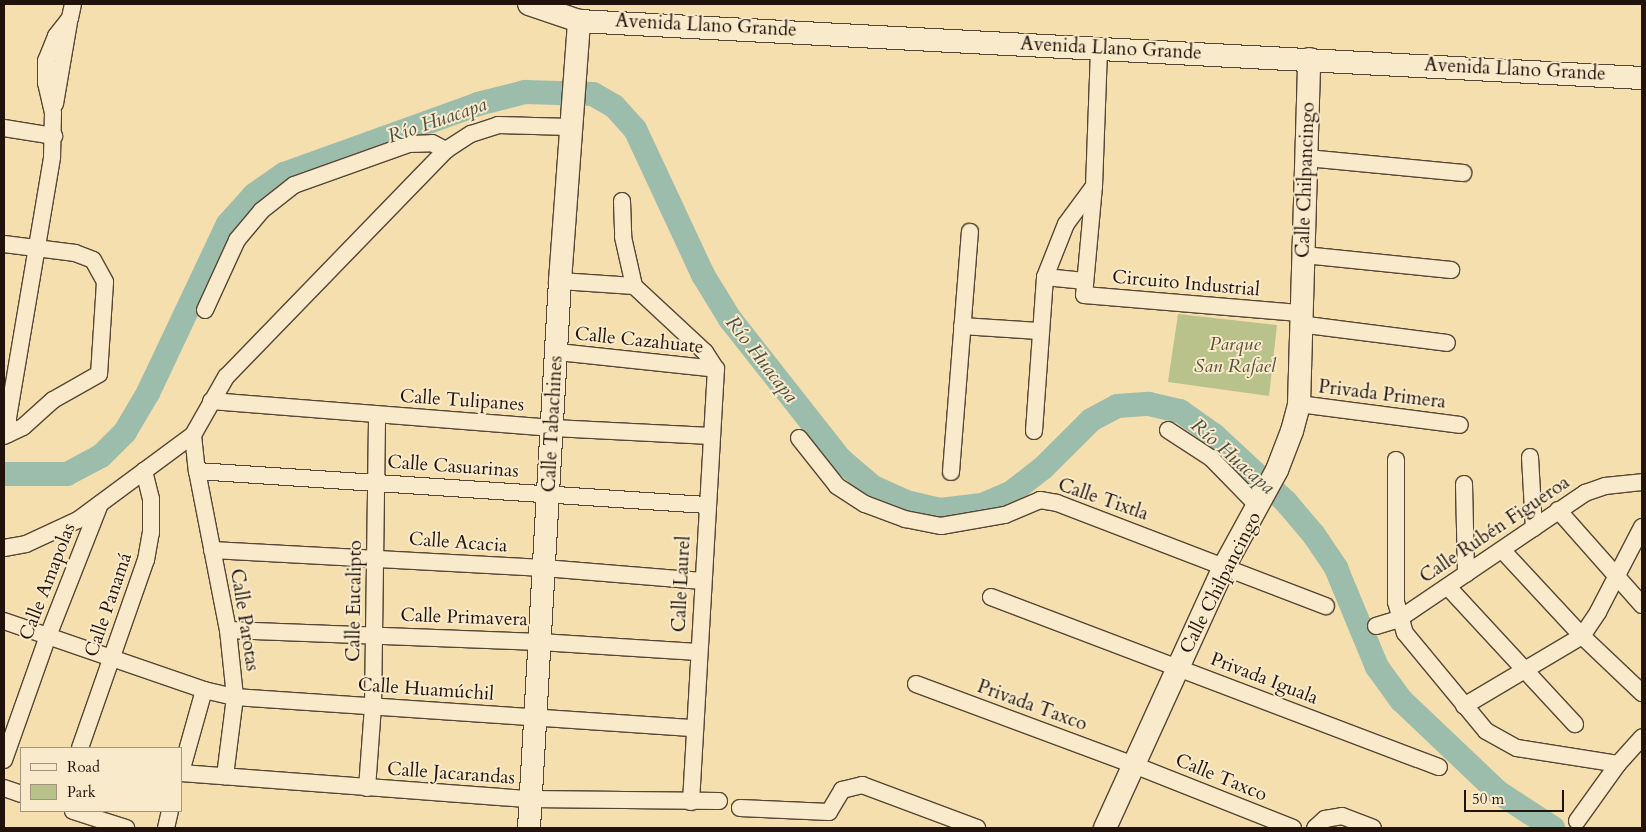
<!DOCTYPE html>
<html>
<head>
<meta charset="utf-8">
<style>
	body { margin:0 }
	#map { position:relative; width:1646px; height:832px; overflow:hidden; background:#f5dfaf; font-family:Cardo,serif }
	div>[style] { position:absolute }
	[style*='--x'] { left:calc(var(--x)*1px); top:calc(var(--y)*1px); width:calc(var(--w)*1px); rotate:calc(var(--a)*1deg) }
	.green>* { inset:0; background:#bac28c }
	.river>* { height:24px; margin:-12px; padding:0 12px; transform-origin:12px; border-radius:12px; background:#9cbdab }
	.roads { filter:drop-shadow(1px 0 #564634) drop-shadow(-1px 0 #564634) drop-shadow(0 1px #564634) drop-shadow(0 -1px #564634) }
	.street>* { height:16px; margin:-8px; padding:0 8px; transform-origin:8px; border-radius:8px; background:#f8eacb }
	.secondary>* { height:22px; margin:-11px; padding:0 11px; transform-origin:11px; border-radius:11px; background:#f8eacb }
	span { translate:-50% -50%; white-space:nowrap; text-align:center; line-height:1.15; -webkit-text-stroke:4px #f8eacb; paint-order:stroke }
	.street-label { font-size:19px; color:#21130b }
	.park-label { font-size:19px; color:#575038; font-style:italic }
	.water-label { font-size:20px; color:#4c4e43; font-style:italic }
	.frame { position:absolute; inset:0; border:5px solid #21130b; pointer-events:none }
	.legend { position:absolute; left:20px; top:747px; width:162px; height:65px; box-sizing:border-box; background:#f8eacb; border:1px solid #a2947e; margin:0; padding:6px 9px; list-style:none; font-size:15px; color:#21130b }
	.legend li { display:flex; align-items:center; gap:10px; height:25px }
	.legend b { width:25px; border:1px solid #a2947e }
	.scale { position:absolute; left:1464px; top:790px; width:100px; height:22px; box-sizing:border-box; border:2px solid #21130b; border-top:0; padding-left:6px; font-size:15px; line-height:18px; white-space:nowrap; color:#21130b; -webkit-text-stroke:4px #f8eacb; paint-order:stroke }
</style>
</head>
<body>
<div id="map">
	<div class="green">
		<div style="clip-path:polygon(1178px 314px,1277px 325px,1269px 396px,1168px 382px)"></div>
	</div>
	<div class="river">
		<div style="--x:4;--y:474;--w:63;--a:0"></div>
		<div style="--x:67;--y:474;--w:38;--a:-28"></div>
		<div style="--x:101;--y:456;--w:34;--a:-45"></div>
		<div style="--x:125;--y:432;--w:45;--a:-59.5"></div>
		<div style="--x:148;--y:393;--w:187;--a:-64.7"></div>
		<div style="--x:228;--y:224;--w:39;--a:-48"></div>
		<div style="--x:254;--y:195;--w:37;--a:-35"></div>
		<div style="--x:284;--y:174;--w:206;--a:-19.8"></div>
		<div style="--x:478;--y:104;--w:49;--a:-14.3"></div>
		<div style="--x:525;--y:92;--w:68;--a:1.7"></div>
		<div style="--x:593;--y:94;--w:24;--a:30"></div>
		<div style="--x:614;--y:106;--w:31;--a:48"></div>
		<div style="--x:635;--y:129;--w:161;--a:65"></div>
		<div style="--x:703;--y:275;--w:52;--a:58.5"></div>
		<div style="--x:730;--y:319;--w:178;--a:51.8"></div>
		<div style="--x:840;--y:459;--w:43;--a:40.3"></div>
		<div style="--x:873;--y:487;--w:36;--a:24"></div>
		<div style="--x:906;--y:502;--w:35;--a:13"></div>
		<div style="--x:940;--y:510;--w:42;--a:-6.8"></div>
		<div style="--x:982;--y:505;--w:33;--a:-23"></div>
		<div style="--x:1012;--y:492;--w:39;--a:-38"></div>
		<div style="--x:1043;--y:468;--w:68;--a:-45"></div>
		<div style="--x:1091;--y:420;--w:30;--a:-28"></div>
		<div style="--x:1117;--y:406;--w:32;--a:-4"></div>
		<div style="--x:1149;--y:404;--w:32;--a:13"></div>
		<div style="--x:1180;--y:411;--w:42;--a:35.2"></div>
		<div style="--x:1214;--y:435;--w:98;--a:42.9"></div>
		<div style="--x:1286;--y:502;--w:43;--a:49.7"></div>
		<div style="--x:1314;--y:535;--w:40;--a:56"></div>
		<div style="--x:1336;--y:568;--w:107;--a:67.5"></div>
		<div style="--x:1377;--y:667;--w:41;--a:54"></div>
		<div style="--x:1401;--y:700;--w:134;--a:43.5"></div>
		<div style="--x:1498;--y:792;--w:66;--a:33.2"></div>
	</div>
	<div class="roads">
		<div class="street">
			<div style="--x:1099;--y:50;--w:136;--a:92.1"></div>
			<div style="--x:1094;--y:186;--w:109;--a:95.2"></div>
			<div style="--x:1084;--y:295;--w:216;--a:4.8"></div>
			<div style="--x:55;--y:104;--w:83;--a:-80.3"></div>
			<div style="--x:4;--y:128;--w:51;--a:9.1"></div>
			<div style="--x:1307;--y:158;--w:157;--a:5.5"></div>
			<div style="--x:622;--y:201;--w:36;--a:88"></div>
			<div style="--x:623;--y:237;--w:50;--a:77.3"></div>
			<div style="--x:634;--y:286;--w:97;--a:42.9"></div>
			<div style="--x:705;--y:352;--w:20;--a:57"></div>
			<div style="--x:4;--y:244;--w:72;--a:7.2"></div>
			<div style="--x:75;--y:253;--w:19;--a:21"></div>
			<div style="--x:93;--y:260;--w:25;--a:61"></div>
			<div style="--x:105;--y:282;--w:92;--a:93.7"></div>
			<div style="--x:99;--y:374;--w:53;--a:150.5"></div>
			<div style="--x:53;--y:400;--w:40;--a:138"></div>
			<div style="--x:23;--y:427;--w:21;--a:155"></div>
			<div style="--x:1304;--y:255;--w:148;--a:5.8"></div>
			<div style="--x:1045;--y:277;--w:40;--a:5.7"></div>
			<div style="--x:560;--y:281;--w:74;--a:3.9"></div>
			<div style="--x:205;--y:310;--w:77;--a:-65.4"></div>
			<div style="--x:237;--y:240;--w:38;--a:-50"></div>
			<div style="--x:261;--y:211;--w:42;--a:-38.2"></div>
			<div style="--x:294;--y:185;--w:122;--a:-19.6"></div>
			<div style="--x:409;--y:144;--w:23;--a:-2"></div>
			<div style="--x:432;--y:143;--w:16;--a:27"></div>
			<div style="--x:1299;--y:324;--w:149;--a:7.3"></div>
			<div style="--x:962;--y:326;--w:77;--a:3.7"></div>
			<div style="--x:558;--y:352;--w:159;--a:6.1"></div>
			<div style="--x:211;--y:401;--w:343;--a:4.5"></div>
			<div style="--x:553;--y:428;--w:158;--a:2.9"></div>
			<div style="--x:1299;--y:404;--w:162;--a:7.4"></div>
			<div style="--x:1168;--y:430;--w:51;--a:33.1"></div>
			<div style="--x:1211;--y:458;--w:69;--a:45.6"></div>
			<div style="--x:1034;--y:431;--w:154;--a:-85.9"></div>
			<div style="--x:1045;--y:277;--w:57;--a:-68.4"></div>
			<div style="--x:1066;--y:224;--w:47;--a:-53.6"></div>
			<div style="--x:8;--y:434;--w:16;--a:-90"></div>
			<div style="--x:8;--y:418;--w:265;--a:-80.4"></div>
			<div style="--x:52;--y:157;--w:44;--a:-88.7"></div>
			<div style="--x:53;--y:113;--w:31;--a:-103"></div>
			<div style="--x:46;--y:83;--w:22;--a:-90"></div>
			<div style="--x:46;--y:61;--w:27;--a:-68"></div>
			<div style="--x:56;--y:36;--w:23;--a:-52"></div>
			<div style="--x:70;--y:18;--w:14;--a:-78"></div>
			<div style="--x:193;--y:435;--w:36;--a:84"></div>
			<div style="--x:197;--y:471;--w:162;--a:79"></div>
			<div style="--x:228;--y:630;--w:67;--a:84"></div>
			<div style="--x:235;--y:697;--w:80;--a:97.2"></div>
			<div style="--x:799;--y:438;--w:61;--a:51.6"></div>
			<div style="--x:837;--y:486;--w:33;--a:33"></div>
			<div style="--x:865;--y:504;--w:43;--a:20.6"></div>
			<div style="--x:905;--y:519;--w:37;--a:11"></div>
			<div style="--x:941;--y:526;--w:65;--a:-9.8"></div>
			<div style="--x:1005;--y:515;--w:38;--a:-23"></div>
			<div style="--x:1040;--y:500;--w:17;--a:10"></div>
			<div style="--x:1057;--y:503;--w:288;--a:21"></div>
			<div style="--x:1530;--y:457;--w:71;--a:86.8"></div>
			<div style="--x:1396;--y:460;--w:142;--a:90"></div>
			<div style="--x:1396;--y:602;--w:32;--a:74"></div>
			<div style="--x:1405;--y:633;--w:127;--a:50.4"></div>
			<div style="--x:1486;--y:731;--w:35;--a:29"></div>
			<div style="--x:1517;--y:748;--w:102;--a:9"></div>
			<div style="--x:197;--y:471;--w:510;--a:3.82"></div>
			<div style="--x:951;--y:472;--w:241;--a:-85.5"></div>
			<div style="--x:1464;--y:484;--w:90;--a:88.7"></div>
			<div style="--x:1558;--y:510;--w:127;--a:48.5"></div>
			<div style="--x:4;--y:548;--w:22;--a:-10"></div>
			<div style="--x:26;--y:544;--w:57;--a:-24.8"></div>
			<div style="--x:78;--y:520;--w:143;--a:-36.5"></div>
			<div style="--x:193;--y:435;--w:67;--a:-60.4"></div>
			<div style="--x:226;--y:377;--w:316;--a:-45.9"></div>
			<div style="--x:446;--y:150;--w:30;--a:-33"></div>
			<div style="--x:471;--y:134;--w:28;--a:-18"></div>
			<div style="--x:498;--y:125;--w:72;--a:1.6"></div>
			<div style="--x:212;--y:550;--w:332;--a:3.1"></div>
			<div style="--x:544;--y:568;--w:159;--a:4.7"></div>
			<div style="--x:1503;--y:551;--w:116;--a:47.1"></div>
			<div style="--x:1582;--y:636;--w:83;--a:43.5"></div>
			<div style="--x:1448;--y:587;--w:187;--a:47.2"></div>
			<div style="--x:991;--y:597;--w:479;--a:20.8"></div>
			<div style="--x:4;--y:621;--w:212;--a:19"></div>
			<div style="--x:204;--y:690;--w:32;--a:13"></div>
			<div style="--x:235;--y:697;--w:460;--a:3.9"></div>
			<div style="--x:1376;--y:626;--w:24;--a:-17"></div>
			<div style="--x:1399;--y:619;--w:225;--a:-34.1"></div>
			<div style="--x:1585;--y:493;--w:21;--a:-19"></div>
			<div style="--x:1605;--y:486;--w:37;--a:-6"></div>
			<div style="--x:228;--y:630;--w:312;--a:2.2"></div>
			<div style="--x:540;--y:642;--w:158;--a:3.6"></div>
			<div style="--x:916;--y:684;--w:233;--a:20.4"></div>
			<div style="--x:1134;--y:765;--w:171;--a:21.6"></div>
			<div style="--x:1464;--y:706;--w:137;--a:-30.7"></div>
			<div style="--x:1582;--y:636;--w:29;--a:-56"></div>
			<div style="--x:1598;--y:612;--w:96;--a:-62.6"></div>
			<div style="--x:80;--y:748;--w:199;--a:-70.7"></div>
			<div style="--x:146;--y:560;--w:27;--a:-80"></div>
			<div style="--x:151;--y:533;--w:34;--a:-90"></div>
			<div style="--x:151;--y:499;--w:29;--a:-104"></div>
			<div style="--x:4;--y:760;--w:132;--a:-70.5"></div>
			<div style="--x:48;--y:636;--w:142;--a:-68.5"></div>
			<div style="--x:181;--y:772;--w:85;--a:-74.3"></div>
			<div style="--x:181;--y:773;--w:350;--a:4.3"></div>
			<div style="--x:530;--y:799;--w:189;--a:0.6"></div>
			<div style="--x:4;--y:788;--w:18;--a:19"></div>
			<div style="--x:367;--y:788;--w:81;--a:-85.8"></div>
			<div style="--x:373;--y:707;--w:292;--a:-89.2"></div>
			<div style="--x:691;--y:802;--w:434;--a:-86.7"></div>
			<div style="--x:740;--y:808;--w:89;--a:2.6"></div>
			<div style="--x:829;--y:812;--w:26;--a:-59"></div>
			<div style="--x:842;--y:790;--w:21;--a:-14"></div>
			<div style="--x:862;--y:785;--w:123;--a:20.5"></div>
			<div style="--x:73;--y:811;--w:56;--a:17.8"></div>
			<div style="--x:1577;--y:821;--w:70;--a:-54.3"></div>
			<div style="--x:1618;--y:764;--w:36;--a:-48"></div>
			<div style="--x:166;--y:828;--w:17;--a:-77"></div>
			<div style="--x:1315;--y:828;--w:13;--a:-42"></div>
			<div style="--x:1325;--y:819;--w:17;--a:-10"></div>
			<div style="--x:1342;--y:816;--w:33;--a:21"></div>
		</div>
		<div class="secondary">
			<div style="--x:529;--y:4;--w:53;--a:18.8"></div>
			<div style="--x:579;--y:21;--w:1065;--a:3.07"></div>
			<div style="--x:529;--y:828;--w:548;--a:-86.76"></div>
			<div style="--x:560;--y:281;--w:261;--a:-85.8"></div>
			<div style="--x:1105;--y:828;--w:289;--a:-65.5"></div>
			<div style="--x:1225;--y:565;--w:108;--a:-61.3"></div>
			<div style="--x:1277;--y:470;--w:42;--a:-69"></div>
			<div style="--x:1292;--y:431;--w:28;--a:-75"></div>
			<div style="--x:1299;--y:404;--w:345;--a:-88.3"></div>
		</div>
	</div>
	<div class="street-label">
		<span style="left:706px;top:26px;rotate:3deg">Avenida Llano Grande</span>
		<span style="left:1111px;top:49px;rotate:3deg">Avenida Llano Grande</span>
		<span style="left:1515px;top:70px;rotate:3deg">Avenida Llano Grande</span>
		<span style="left:1306px;top:180px;rotate:-88deg">Calle Chilpancingo</span>
		<span style="left:1186px;top:284px;rotate:5deg">Circuito Industrial</span>
		<span style="left:639px;top:341px;rotate:6deg">Calle Cazahuate</span>
		<span style="left:1382px;top:395px;rotate:7deg">Privada Primera</span>
		<span style="left:462px;top:401px;rotate:4deg">Calle Tulipanes</span>
		<span style="left:553px;top:424px;rotate:-87deg">Calle Tabachines</span>
		<span style="left:453px;top:467px;rotate:4deg">Calle Casuarinas</span>
		<span style="left:1103px;top:500px;rotate:19deg">Calle Tixtla</span>
		<span style="left:1495px;top:530px;rotate:-34deg">Calle Rubén Figueroa</span>
		<span style="left:458px;top:543px;rotate:4deg">Calle Acacia</span>
		<span style="left:48px;top:582px;rotate:-69deg">Calle Amapolas</span>
		<span style="left:1221px;top:583px;rotate:-63deg">Calle Chilpancingo</span>
		<span style="left:682px;top:584px;rotate:-87deg">Calle Laurel</span>
		<span style="left:355px;top:601px;rotate:-89deg">Calle Eucalipto</span>
		<span style="left:109px;top:605px;rotate:-71deg">Calle Panamá</span>
		<span style="left:464px;top:618px;rotate:2deg">Calle Primavera</span>
		<span style="left:244px;top:620px;rotate:81deg">Calle Parotas</span>
		<span style="left:1264px;top:679px;rotate:21deg">Privada Iguala</span>
		<span style="left:426px;top:690px;rotate:4deg">Calle Huamúchil</span>
		<span style="left:1032px;top:706px;rotate:20deg">Privada Taxco</span>
		<span style="left:451px;top:774px;rotate:4deg">Calle Jacarandas</span>
		<span style="left:1221px;top:778px;rotate:22deg">Calle Taxco</span>
	</div>
	<div class="park-label">
		<span style="left:1235px;top:356px">Parque<br>San Rafael</span>
	</div>
	<div class="water-label">
		<span style="left:437px;top:120px;rotate:-19deg">Río Huacapa</span>
		<span style="left:762px;top:359px;rotate:52deg">Río Huacapa</span>
		<span style="left:1233px;top:456px;rotate:41deg">Río Huacapa</span>
	</div>
	<div class="frame"></div>
	<ul class="legend">
	<li><b style="height:6px;background:#f8eacb"></b>Road</li>
	<li><b style="height:14px;background:#bac28c"></b>Park</li>
	</ul>
	<div class="scale">50 m</div>
</div>
</body>
</html>
